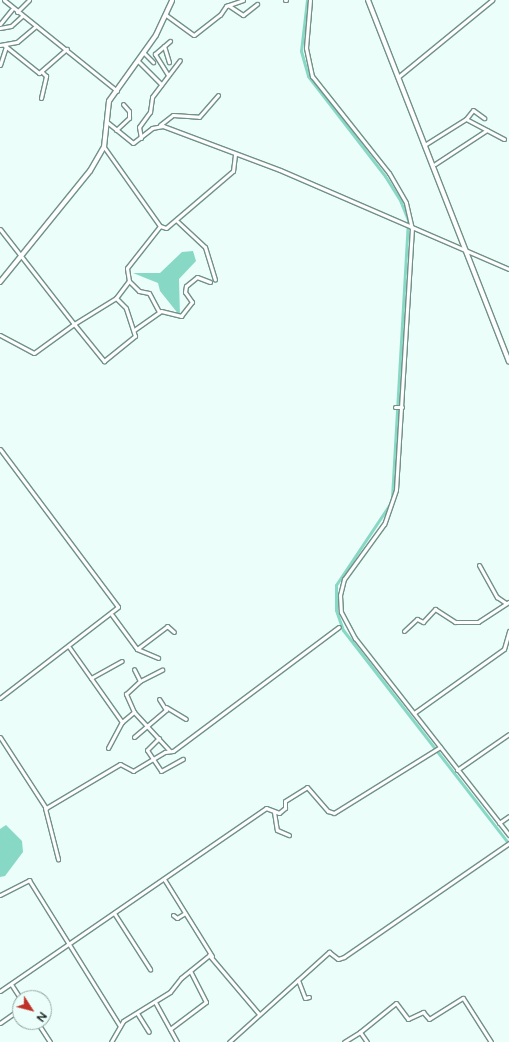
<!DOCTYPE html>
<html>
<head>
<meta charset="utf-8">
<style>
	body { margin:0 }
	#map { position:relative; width:509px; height:1042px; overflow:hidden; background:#ebfef9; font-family:"Varela Round",sans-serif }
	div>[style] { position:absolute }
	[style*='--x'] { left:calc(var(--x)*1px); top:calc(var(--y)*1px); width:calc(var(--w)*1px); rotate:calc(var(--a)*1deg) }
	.water>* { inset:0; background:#88d8c6 }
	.canal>* { height:3px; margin:-1.5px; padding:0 1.5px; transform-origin:1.5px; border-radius:1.5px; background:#88d8c6 }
	.roads { filter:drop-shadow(1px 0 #729089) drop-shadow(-1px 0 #729089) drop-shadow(0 1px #729089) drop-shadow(0 -1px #729089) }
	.street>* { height:3px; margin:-1.5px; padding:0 1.5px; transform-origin:1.5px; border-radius:1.5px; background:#fff }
	.secondary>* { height:4px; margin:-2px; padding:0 2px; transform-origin:2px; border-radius:2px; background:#fff }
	span { translate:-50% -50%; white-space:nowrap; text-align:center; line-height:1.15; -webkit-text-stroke:3px #ebfef9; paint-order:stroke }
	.north { position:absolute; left:12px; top:990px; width:40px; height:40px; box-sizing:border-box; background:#ebfef9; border:1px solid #97a7a3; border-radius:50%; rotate:126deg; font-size:11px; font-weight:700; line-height:16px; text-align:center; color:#182421 }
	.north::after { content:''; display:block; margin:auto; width:14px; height:18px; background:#bf3227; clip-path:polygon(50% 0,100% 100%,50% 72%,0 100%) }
</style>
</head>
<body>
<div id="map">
	<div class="water">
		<div style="clip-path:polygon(193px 251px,196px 261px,179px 279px,180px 316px,160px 291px,158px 283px,133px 273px,160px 273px,182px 252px)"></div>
		<div style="clip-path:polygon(6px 825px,22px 841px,23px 852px,5px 876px,0 877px,0 829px)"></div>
	</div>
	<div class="canal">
		<div style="--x:307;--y:0;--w:51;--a:96.7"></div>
		<div style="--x:301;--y:51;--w:26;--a:74"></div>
		<div style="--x:308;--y:76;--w:126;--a:52.4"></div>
		<div style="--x:385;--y:176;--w:28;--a:58"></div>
		<div style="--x:400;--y:200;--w:22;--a:68"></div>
		<div style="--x:408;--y:220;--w:281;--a:93.3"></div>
		<div style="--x:392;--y:501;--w:101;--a:123.7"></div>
		<div style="--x:336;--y:585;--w:25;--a:90"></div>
		<div style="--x:336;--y:610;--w:21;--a:71"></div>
		<div style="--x:343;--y:630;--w:271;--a:52.2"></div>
	</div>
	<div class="roads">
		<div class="street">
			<div style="--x:4;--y:0;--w:145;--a:38.8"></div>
			<div style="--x:285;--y:0;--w:1;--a:0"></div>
			<div style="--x:310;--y:0;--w:48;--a:94.8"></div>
			<div style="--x:306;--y:48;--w:29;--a:78"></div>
			<div style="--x:312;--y:76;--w:124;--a:51.6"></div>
			<div style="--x:389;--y:173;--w:34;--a:60"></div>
			<div style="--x:406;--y:203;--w:26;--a:77"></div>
			<div style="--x:412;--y:228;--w:262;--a:93.5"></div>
			<div style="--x:396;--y:490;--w:36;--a:109"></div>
			<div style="--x:384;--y:524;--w:68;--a:126"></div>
			<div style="--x:344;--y:579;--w:16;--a:104"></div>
			<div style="--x:340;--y:595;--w:17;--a:87"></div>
			<div style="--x:341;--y:612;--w:30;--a:62"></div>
			<div style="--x:355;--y:638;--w:250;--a:52"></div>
			<div style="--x:228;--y:5;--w:18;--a:34"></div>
			<div style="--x:243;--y:15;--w:18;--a:-38"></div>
			<div style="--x:17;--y:12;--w:17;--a:-45"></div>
			<div style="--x:166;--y:15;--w:34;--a:36"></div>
			<div style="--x:194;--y:35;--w:33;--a:-38"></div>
			<div style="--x:220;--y:15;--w:11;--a:-56"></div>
			<div style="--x:226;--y:6;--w:18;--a:-19"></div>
			<div style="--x:0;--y:24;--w:19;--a:-51"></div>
			<div style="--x:0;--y:28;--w:11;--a:-10"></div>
			<div style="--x:11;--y:26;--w:15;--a:-42"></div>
			<div style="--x:0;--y:45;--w:17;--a:-10"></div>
			<div style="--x:17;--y:42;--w:25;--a:-40"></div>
			<div style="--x:4;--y:45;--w:45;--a:38.7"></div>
			<div style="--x:39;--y:73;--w:37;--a:-41"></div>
			<div style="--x:164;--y:46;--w:17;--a:73"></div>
			<div style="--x:144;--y:53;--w:13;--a:45"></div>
			<div style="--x:138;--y:61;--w:33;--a:45"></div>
			<div style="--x:0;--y:65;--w:20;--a:-72"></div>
			<div style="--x:168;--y:75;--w:25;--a:-122"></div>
			<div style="--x:155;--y:54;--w:20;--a:-41"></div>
			<div style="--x:398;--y:77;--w:122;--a:-39.3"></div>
			<div style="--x:41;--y:98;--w:23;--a:-77"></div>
			<div style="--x:46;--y:76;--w:6;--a:-135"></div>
			<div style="--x:466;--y:119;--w:11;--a:-52"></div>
			<div style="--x:473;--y:110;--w:14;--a:36"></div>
			<div style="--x:107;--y:122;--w:33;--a:39"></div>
			<div style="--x:133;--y:143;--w:24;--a:-38"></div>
			<div style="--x:152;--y:128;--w:11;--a:-10"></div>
			<div style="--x:163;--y:126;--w:125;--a:20.6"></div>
			<div style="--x:280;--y:170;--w:249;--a:23.4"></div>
			<div style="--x:160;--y:125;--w:16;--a:-38"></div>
			<div style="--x:173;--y:115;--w:26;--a:4"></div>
			<div style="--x:199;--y:117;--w:29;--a:-49"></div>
			<div style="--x:116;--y:130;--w:18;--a:-43"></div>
			<div style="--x:129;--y:118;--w:7;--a:-90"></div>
			<div style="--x:129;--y:111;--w:9;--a:-131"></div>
			<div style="--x:141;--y:138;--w:11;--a:-100"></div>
			<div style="--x:139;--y:127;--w:19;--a:-54"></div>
			<div style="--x:150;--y:112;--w:15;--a:-82"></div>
			<div style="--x:152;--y:97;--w:46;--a:-52.9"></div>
			<div style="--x:426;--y:144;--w:47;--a:-32"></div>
			<div style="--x:466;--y:119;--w:43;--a:27.8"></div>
			<div style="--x:104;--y:147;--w:97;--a:54.7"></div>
			<div style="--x:160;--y:226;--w:6;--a:18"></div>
			<div style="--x:166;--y:228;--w:88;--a:-40.4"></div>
			<div style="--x:233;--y:171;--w:17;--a:-83"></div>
			<div style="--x:435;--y:164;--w:62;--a:-33.2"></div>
			<div style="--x:177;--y:221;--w:38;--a:43"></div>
			<div style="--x:205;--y:247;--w:34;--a:73"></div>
			<div style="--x:0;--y:229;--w:120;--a:52.1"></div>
			<div style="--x:74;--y:324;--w:49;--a:-31.8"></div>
			<div style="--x:116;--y:298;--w:21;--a:-53"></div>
			<div style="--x:129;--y:281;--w:13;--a:-99"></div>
			<div style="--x:127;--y:268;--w:53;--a:-51.8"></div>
			<div style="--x:129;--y:281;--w:14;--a:45"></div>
			<div style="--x:139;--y:291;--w:10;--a:11"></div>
			<div style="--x:149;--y:293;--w:21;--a:62"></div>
			<div style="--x:134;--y:330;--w:33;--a:-35"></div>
			<div style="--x:161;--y:311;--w:21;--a:14"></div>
			<div style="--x:181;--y:316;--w:18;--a:-52"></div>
			<div style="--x:192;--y:302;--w:12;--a:-125"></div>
			<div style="--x:185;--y:292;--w:6;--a:-81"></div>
			<div style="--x:186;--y:286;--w:14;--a:-39"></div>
			<div style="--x:197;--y:277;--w:14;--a:21"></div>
			<div style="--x:0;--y:335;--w:38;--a:28"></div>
			<div style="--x:34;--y:353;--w:49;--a:-35.9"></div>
			<div style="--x:74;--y:324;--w:48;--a:51"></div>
			<div style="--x:104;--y:361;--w:40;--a:-39"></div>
			<div style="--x:135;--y:336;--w:29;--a:-108"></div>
			<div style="--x:126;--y:308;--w:14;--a:-135"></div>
			<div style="--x:395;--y:407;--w:7;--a:0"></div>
			<div style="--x:0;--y:449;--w:197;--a:53.2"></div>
			<div style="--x:118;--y:607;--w:149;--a:142.4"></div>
			<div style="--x:479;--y:565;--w:37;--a:61"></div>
			<div style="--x:497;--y:597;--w:11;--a:34"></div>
			<div style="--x:112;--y:615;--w:42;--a:53.7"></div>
			<div style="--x:137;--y:649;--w:23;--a:23"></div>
			<div style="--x:404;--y:631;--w:18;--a:-43"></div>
			<div style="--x:417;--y:619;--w:7;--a:27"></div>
			<div style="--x:423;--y:622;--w:18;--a:-47"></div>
			<div style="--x:435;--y:609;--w:24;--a:33"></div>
			<div style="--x:455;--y:622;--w:23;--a:0"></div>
			<div style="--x:478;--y:622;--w:37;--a:-33"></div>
			<div style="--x:69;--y:647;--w:92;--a:54.8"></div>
			<div style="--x:137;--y:649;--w:38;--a:-37"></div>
			<div style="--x:167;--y:626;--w:9;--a:41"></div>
			<div style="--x:91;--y:678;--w:35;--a:-29"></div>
			<div style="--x:140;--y:681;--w:25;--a:-27"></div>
			<div style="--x:166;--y:707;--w:23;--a:31"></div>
			<div style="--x:134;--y:712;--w:20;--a:-114"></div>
			<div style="--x:126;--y:694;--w:19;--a:-43"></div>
			<div style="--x:140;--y:681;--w:13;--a:-117"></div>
			<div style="--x:414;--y:713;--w:110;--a:-35.4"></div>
			<div style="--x:504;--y:649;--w:19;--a:-74"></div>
			<div style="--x:0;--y:737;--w:85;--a:57.1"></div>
			<div style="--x:46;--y:808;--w:86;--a:-30.7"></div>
			<div style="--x:120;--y:764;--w:15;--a:28"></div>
			<div style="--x:133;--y:771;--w:37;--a:-31"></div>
			<div style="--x:165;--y:752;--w:8;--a:-7"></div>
			<div style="--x:173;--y:751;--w:207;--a:-36.8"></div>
			<div style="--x:134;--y:737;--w:42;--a:-40.2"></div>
			<div style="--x:166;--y:710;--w:13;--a:-122"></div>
			<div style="--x:159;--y:738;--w:17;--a:135"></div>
			<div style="--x:147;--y:750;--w:25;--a:56"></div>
			<div style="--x:161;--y:771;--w:25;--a:-29"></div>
			<div style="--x:108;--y:748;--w:30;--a:-62"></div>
			<div style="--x:122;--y:722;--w:16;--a:-40"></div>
			<div style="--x:134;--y:712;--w:52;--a:47.4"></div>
			<div style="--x:457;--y:770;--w:63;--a:-34.7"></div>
			<div style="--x:45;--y:808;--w:53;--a:75.7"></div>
			<div style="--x:274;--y:812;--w:18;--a:81"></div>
			<div style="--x:277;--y:830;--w:13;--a:23"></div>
			<div style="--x:499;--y:823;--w:12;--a:-35"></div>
			<div style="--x:164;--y:879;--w:91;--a:58.1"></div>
			<div style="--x:0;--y:895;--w:33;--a:-27"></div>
			<div style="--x:29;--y:880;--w:172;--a:58.1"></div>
			<div style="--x:114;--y:913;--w:67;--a:57.3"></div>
			<div style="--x:173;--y:915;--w:5;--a:37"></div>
			<div style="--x:177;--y:918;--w:9;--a:-32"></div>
			<div style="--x:298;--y:980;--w:19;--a:69"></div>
			<div style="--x:305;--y:998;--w:4;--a:-14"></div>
			<div style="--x:11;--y:984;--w:17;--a:57"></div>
			<div style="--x:0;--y:991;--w:323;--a:-34.5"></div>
			<div style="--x:266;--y:808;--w:14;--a:21"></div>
			<div style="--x:279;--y:813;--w:8;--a:-40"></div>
			<div style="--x:285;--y:808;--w:7;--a:-90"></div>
			<div style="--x:285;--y:801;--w:26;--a:-32"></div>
			<div style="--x:307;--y:787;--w:32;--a:49"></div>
			<div style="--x:328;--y:811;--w:6;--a:18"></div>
			<div style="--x:334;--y:813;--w:125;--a:-31.9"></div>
			<div style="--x:155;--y:1002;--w:46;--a:61.2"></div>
			<div style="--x:137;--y:1013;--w:22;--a:58"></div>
			<div style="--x:37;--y:1022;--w:24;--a:57"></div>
			<div style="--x:0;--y:1023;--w:24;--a:-35"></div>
			<div style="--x:170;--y:1029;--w:45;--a:-36.9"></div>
			<div style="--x:206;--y:1002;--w:35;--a:-117"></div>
			<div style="--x:360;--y:1032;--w:46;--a:-38.9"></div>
			<div style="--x:396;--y:1003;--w:20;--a:53"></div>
			<div style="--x:408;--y:1019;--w:17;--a:-25"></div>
			<div style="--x:423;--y:1012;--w:9;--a:49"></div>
			<div style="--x:429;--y:1019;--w:40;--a:-32"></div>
			<div style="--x:463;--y:998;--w:52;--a:57.5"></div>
			<div style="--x:111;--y:1042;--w:24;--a:-60"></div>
			<div style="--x:123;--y:1021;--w:55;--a:-31.7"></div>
			<div style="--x:170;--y:992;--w:18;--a:-52"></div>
			<div style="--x:181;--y:978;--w:36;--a:-39"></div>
			<div style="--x:209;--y:955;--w:77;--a:49.7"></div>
			<div style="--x:229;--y:1042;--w:135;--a:-42"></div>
			<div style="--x:329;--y:952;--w:11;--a:38"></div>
			<div style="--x:338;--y:959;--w:6;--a:-18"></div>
			<div style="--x:344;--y:957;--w:201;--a:-34.6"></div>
			<div style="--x:344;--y:1042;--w:19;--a:-32"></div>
			<div style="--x:360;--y:1032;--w:12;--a:55"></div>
		</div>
		<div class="secondary">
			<div style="--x:368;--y:0;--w:388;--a:68.7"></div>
			<div style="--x:0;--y:282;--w:143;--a:-51"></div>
			<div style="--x:90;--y:171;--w:28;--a:-60"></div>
			<div style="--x:104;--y:147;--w:46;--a:-83.8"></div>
			<div style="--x:109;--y:101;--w:81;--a:-54.5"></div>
			<div style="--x:156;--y:35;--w:38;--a:-65"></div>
		</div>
	</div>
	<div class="north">N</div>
</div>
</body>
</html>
